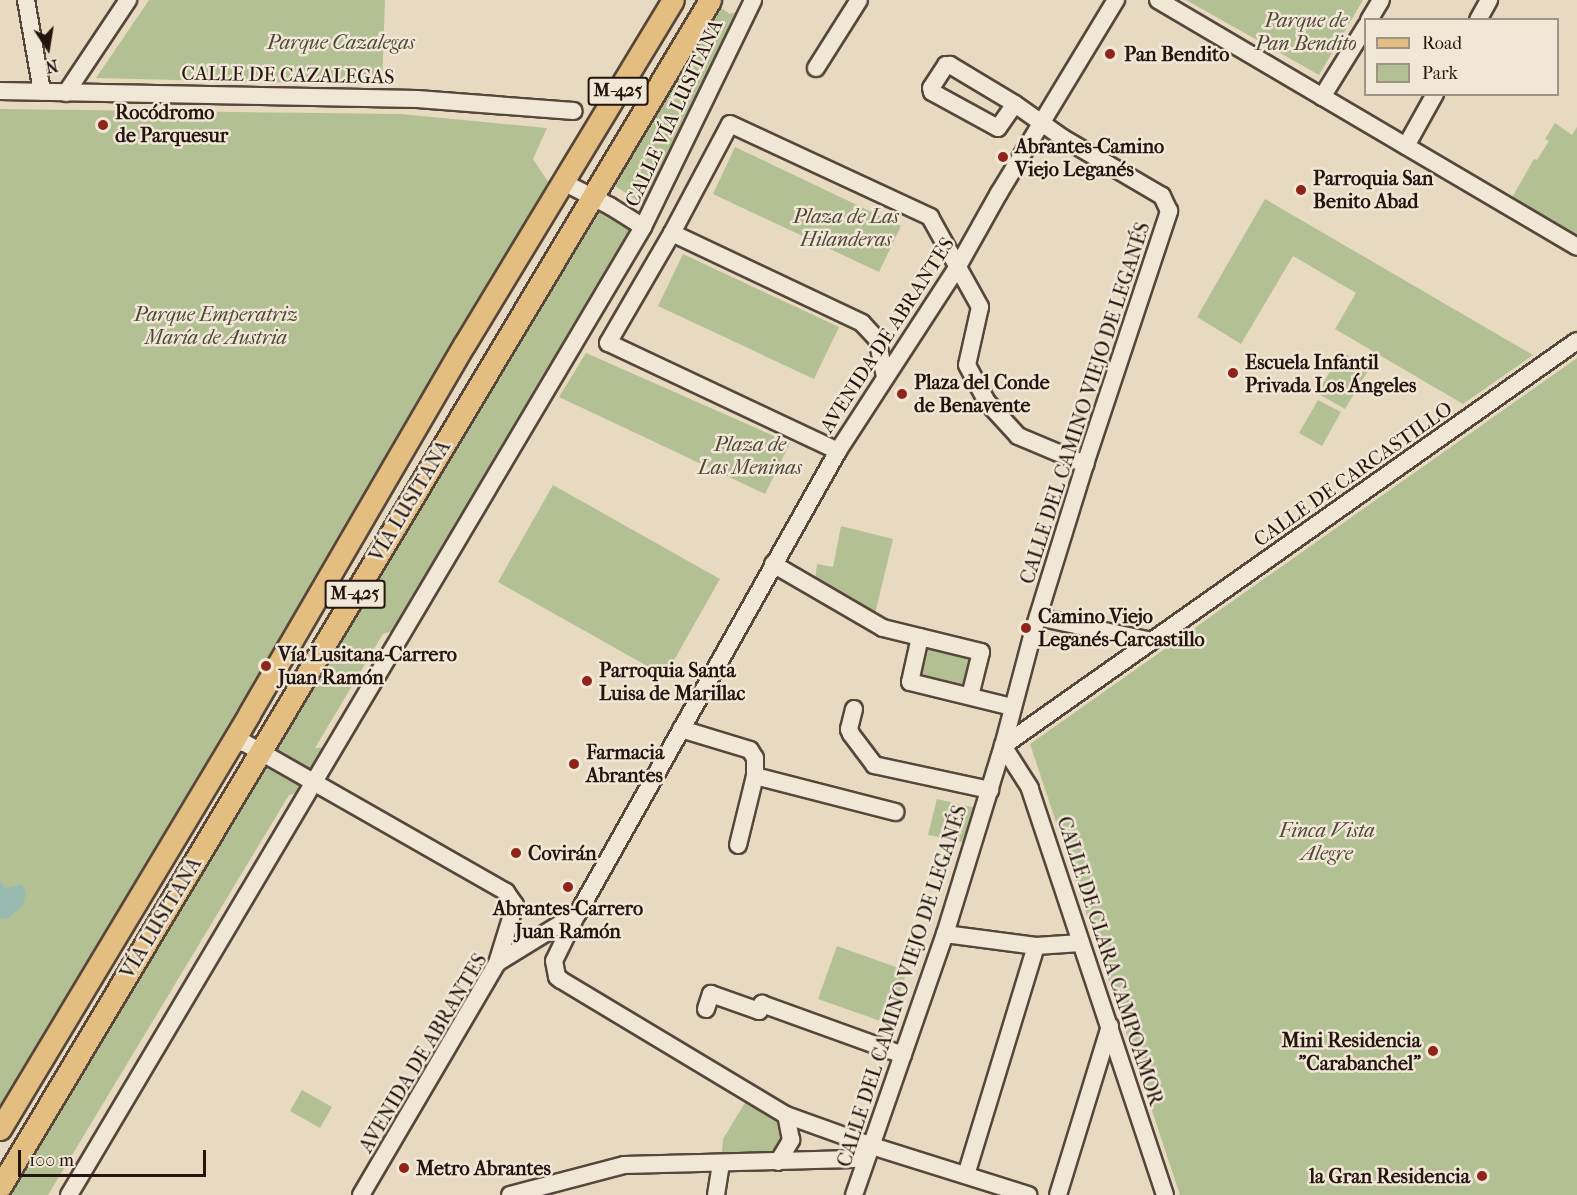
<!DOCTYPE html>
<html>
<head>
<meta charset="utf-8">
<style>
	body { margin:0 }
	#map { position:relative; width:1577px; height:1195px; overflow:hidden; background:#e8dac1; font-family:"IM FELL French Canon",serif }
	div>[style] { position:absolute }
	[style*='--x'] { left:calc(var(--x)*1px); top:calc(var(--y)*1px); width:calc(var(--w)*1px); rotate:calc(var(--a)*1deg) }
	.green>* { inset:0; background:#b3c094 }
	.water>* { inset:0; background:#97bbb1 }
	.roads { filter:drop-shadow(2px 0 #56463b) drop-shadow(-2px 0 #56463b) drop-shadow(0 2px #56463b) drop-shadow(0 -2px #56463b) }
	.minor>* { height:16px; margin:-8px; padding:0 8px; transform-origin:8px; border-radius:8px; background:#f0e7d7 }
	.major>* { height:21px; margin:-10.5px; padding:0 10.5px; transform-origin:10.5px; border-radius:10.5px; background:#e4bd80 }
	.dots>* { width:16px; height:16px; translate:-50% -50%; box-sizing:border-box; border:3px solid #f0e7d7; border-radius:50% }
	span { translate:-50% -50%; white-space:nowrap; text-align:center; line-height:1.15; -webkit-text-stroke:5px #f0e7d7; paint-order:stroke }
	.shield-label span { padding:2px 4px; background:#f0e7d7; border:2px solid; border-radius:4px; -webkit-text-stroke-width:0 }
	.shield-label { font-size:18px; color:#25150e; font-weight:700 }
	.park-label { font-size:20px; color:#504836; font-style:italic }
	.poi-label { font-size:20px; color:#25150e; font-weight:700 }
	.left { translate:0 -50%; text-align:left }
	.right { translate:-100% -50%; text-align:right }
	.street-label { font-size:20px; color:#25150e }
	.legend { position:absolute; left:1364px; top:18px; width:195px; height:78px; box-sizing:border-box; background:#f0e7d7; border:2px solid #9f9387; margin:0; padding:8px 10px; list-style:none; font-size:18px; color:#25150e }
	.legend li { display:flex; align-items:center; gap:12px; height:30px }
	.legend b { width:30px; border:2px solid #9f9387 }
	.north { position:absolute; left:18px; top:18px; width:60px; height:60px; -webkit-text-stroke:4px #f0e7d7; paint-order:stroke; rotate:168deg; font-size:16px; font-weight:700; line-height:24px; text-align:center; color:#25150e }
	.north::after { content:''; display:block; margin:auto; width:21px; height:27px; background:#25150e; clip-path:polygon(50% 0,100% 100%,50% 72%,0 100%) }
	.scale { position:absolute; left:18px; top:1150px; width:188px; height:27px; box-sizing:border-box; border:3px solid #25150e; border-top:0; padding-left:8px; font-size:18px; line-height:21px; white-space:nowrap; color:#25150e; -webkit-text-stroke:4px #f0e7d7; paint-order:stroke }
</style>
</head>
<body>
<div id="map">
	<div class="green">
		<div style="clip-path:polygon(149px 0,385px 0,382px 85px,96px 78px)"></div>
		<div style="clip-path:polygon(1186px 0,1363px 0,1319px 75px)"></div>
		<div style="clip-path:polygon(715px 4px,730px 14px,741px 10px,647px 207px,609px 182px)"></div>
		<div style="clip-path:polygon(0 109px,401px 114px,547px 128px,533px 159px,551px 186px,0 1106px)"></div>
		<div style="clip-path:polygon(1555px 123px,1572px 135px,1577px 127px,1577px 239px,1510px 201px,1534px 159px,1537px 160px,1549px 141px,1545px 139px)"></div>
		<div style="clip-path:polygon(735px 147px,901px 226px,879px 272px,713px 194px)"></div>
		<div style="clip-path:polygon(1265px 199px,1533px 355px,1463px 404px,1335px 329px,1356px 293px,1293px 256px,1241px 344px,1197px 317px)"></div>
		<div style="clip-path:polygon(598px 201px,637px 222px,573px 326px,397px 630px,383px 634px,315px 748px,327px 747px,299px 793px,289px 795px,48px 1195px,6px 1195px)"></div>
		<div style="clip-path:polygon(683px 254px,839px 327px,814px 379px,658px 306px)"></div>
		<div style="clip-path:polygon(1342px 352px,1369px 369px,1345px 409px,1317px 393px)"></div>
		<div style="clip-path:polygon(586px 353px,790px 443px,765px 494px,559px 397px)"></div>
		<div style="clip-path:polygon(1577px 358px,1577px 1195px,1180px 1195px,1030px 744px)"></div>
		<div style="clip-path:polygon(1318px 400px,1341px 412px,1322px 446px,1299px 433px)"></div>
		<div style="clip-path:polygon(553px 485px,720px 579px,665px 676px,498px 582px)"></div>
		<div style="clip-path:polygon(841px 526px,893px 539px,873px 622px,815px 580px,817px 564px,833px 567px)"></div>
		<div style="clip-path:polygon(920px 637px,981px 652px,970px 696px,910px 682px)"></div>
		<div style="clip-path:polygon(937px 799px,976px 808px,967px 843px,928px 835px)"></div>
		<div style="clip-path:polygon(837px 946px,907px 971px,889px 1024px,818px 999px)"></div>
		<div style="clip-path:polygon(302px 1090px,332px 1107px,320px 1128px,290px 1111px)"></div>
		<div style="clip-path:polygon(751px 1093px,786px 1115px,791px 1140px,778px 1162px,721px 1163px,723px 1139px)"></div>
	</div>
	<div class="water">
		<div style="clip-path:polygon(0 880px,5px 888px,22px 885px,26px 892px,23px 906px,7px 919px,0 918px)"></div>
	</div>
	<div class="roads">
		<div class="minor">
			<div style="--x:26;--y:0;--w:93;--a:80.1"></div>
			<div style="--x:1158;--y:0;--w:486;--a:30.5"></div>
			<div style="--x:1369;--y:20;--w:23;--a:-59"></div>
			<div style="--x:1478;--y:20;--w:23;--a:-61"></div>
			<div style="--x:816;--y:68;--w:80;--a:-57.7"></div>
			<div style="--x:0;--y:91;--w:417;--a:1.1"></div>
			<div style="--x:417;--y:99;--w:157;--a:4.4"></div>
			<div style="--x:66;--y:93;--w:112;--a:-56.3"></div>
			<div style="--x:1322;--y:97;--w:84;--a:-58.2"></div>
			<div style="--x:1406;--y:146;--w:60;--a:-60.9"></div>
			<div style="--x:563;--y:182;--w:53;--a:27.1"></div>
			<div style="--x:610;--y:206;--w:39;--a:32"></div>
			<div style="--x:672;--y:233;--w:210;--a:25.3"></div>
			<div style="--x:862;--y:323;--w:22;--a:47"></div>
			<div style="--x:877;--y:339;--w:39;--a:78"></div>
			<div style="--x:838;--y:451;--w:254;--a:-154.8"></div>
			<div style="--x:608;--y:343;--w:127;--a:-59.8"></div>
			<div style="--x:672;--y:233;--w:123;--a:-62"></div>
			<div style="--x:730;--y:124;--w:221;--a:24.9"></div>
			<div style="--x:930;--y:217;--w:103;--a:60.9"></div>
			<div style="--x:980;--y:307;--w:59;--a:102.6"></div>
			<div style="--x:967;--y:365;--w:42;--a:61.6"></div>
			<div style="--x:987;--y:402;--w:46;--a:47.6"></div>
			<div style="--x:1018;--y:436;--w:73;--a:22.7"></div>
			<div style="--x:773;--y:564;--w:127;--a:30.2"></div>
			<div style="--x:883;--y:628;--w:101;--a:13.8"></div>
			<div style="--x:981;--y:652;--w:45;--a:104"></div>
			<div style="--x:1038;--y:617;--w:116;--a:11.9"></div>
			<div style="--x:920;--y:637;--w:46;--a:102.5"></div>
			<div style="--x:910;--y:682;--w:105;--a:13.8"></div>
			<div style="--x:854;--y:709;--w:21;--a:104"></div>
			<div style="--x:849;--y:729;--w:5;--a:68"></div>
			<div style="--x:851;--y:734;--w:39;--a:53"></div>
			<div style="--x:874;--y:765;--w:119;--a:12.2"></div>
			<div style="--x:681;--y:729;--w:72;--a:16.9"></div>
			<div style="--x:750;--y:750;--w:9;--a:58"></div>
			<div style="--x:755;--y:758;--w:18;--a:90"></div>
			<div style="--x:755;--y:776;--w:71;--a:103.8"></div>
			<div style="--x:232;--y:741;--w:13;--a:9"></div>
			<div style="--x:245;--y:743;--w:301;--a:29.7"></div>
			<div style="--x:506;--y:892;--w:16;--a:55"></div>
			<div style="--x:515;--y:905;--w:61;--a:107.2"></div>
			<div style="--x:755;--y:776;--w:145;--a:14.4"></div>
			<div style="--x:577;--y:914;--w:52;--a:116.1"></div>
			<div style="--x:554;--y:961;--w:16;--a:79"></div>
			<div style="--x:557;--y:977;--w:5;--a:37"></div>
			<div style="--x:561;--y:980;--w:262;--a:31"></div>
			<div style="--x:786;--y:1115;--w:91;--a:19.8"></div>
			<div style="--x:872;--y:1146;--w:164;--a:17.4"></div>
			<div style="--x:945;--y:934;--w:92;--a:7.5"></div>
			<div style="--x:1036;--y:946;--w:45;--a:-3.8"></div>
			<div style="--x:706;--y:1009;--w:16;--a:-72"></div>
			<div style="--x:711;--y:994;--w:51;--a:19.5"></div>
			<div style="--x:759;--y:1011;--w:8;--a:-67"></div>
			<div style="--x:762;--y:1004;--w:150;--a:19.9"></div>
			<div style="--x:778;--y:1162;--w:26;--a:-59"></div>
			<div style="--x:791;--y:1140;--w:25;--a:-101"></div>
			<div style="--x:966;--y:1175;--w:239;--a:-73"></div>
			<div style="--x:69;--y:1195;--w:1125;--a:-59.33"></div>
			<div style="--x:643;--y:227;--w:252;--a:-64.1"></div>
			<div style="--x:361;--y:1195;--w:269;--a:-59.6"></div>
			<div style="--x:497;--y:963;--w:95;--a:-31.7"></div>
			<div style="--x:578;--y:913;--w:530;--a:-60.63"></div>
			<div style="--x:838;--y:451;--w:221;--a:-57"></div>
			<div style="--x:958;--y:266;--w:84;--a:-60.7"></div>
			<div style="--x:999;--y:193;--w:226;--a:-58.8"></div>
			<div style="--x:510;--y:1195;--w:118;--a:-14.7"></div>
			<div style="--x:624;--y:1165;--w:229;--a:-1.5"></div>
			<div style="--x:853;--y:1159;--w:23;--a:-34"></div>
			<div style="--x:716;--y:1195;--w:32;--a:-81"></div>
			<div style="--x:854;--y:1195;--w:276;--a:-70.8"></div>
			<div style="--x:945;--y:934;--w:197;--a:-72.9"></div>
			<div style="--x:1003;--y:746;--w:121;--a:-75.2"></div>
			<div style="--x:1034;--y:629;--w:173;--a:-72.8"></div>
			<div style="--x:1085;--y:464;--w:267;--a:-71.6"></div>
			<div style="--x:1169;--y:211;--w:17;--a:-115"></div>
			<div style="--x:1162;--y:196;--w:115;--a:-149.6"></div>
			<div style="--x:1063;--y:138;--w:59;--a:-144.7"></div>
			<div style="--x:1015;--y:104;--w:76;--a:-149"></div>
			<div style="--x:950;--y:65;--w:4;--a:180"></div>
			<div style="--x:946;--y:65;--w:27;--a:123"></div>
			<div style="--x:931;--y:88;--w:4;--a:76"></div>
			<div style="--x:932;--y:92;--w:75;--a:28.6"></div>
			<div style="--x:998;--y:128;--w:29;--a:-55"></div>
			<div style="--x:1058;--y:1195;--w:177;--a:-72.9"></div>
			<div style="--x:1165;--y:1195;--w:429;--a:-108.4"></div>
			<div style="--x:1030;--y:788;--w:50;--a:-122.7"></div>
			<div style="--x:1003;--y:746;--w:702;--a:-35.21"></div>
		</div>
		<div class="major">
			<div style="--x:0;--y:1129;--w:484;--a:-59"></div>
			<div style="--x:249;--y:714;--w:427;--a:-59.8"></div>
			<div style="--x:464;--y:345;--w:403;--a:-58.8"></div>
			<div style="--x:0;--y:1187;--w:1383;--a:-59.11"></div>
		</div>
	</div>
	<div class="dots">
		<div style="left:1110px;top:54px;background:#8f2418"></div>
		<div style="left:103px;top:125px;background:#8f2418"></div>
		<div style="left:1003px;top:157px;background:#8f2418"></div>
		<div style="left:1301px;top:190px;background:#8f2418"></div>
		<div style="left:1233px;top:373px;background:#8f2418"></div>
		<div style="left:902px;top:394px;background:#8f2418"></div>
		<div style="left:1026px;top:628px;background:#8f2418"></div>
		<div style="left:266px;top:666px;background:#8f2418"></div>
		<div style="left:587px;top:681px;background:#8f2418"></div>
		<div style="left:574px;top:764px;background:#8f2418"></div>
		<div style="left:516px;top:853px;background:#8f2418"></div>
		<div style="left:568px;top:887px;background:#8f2418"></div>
		<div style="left:1433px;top:1051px;background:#8f2418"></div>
		<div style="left:404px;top:1168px;background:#8f2418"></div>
		<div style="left:1482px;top:1176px;background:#8f2418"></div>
	</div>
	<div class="shield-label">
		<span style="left:618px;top:91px">M-425</span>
		<span style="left:355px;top:594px">M-425</span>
	</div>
	<div class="park-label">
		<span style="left:1306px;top:32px">Parque de<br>Pan Bendito</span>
		<span style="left:341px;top:42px">Parque Cazalegas</span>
		<span style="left:846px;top:228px">Plaza de Las<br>Hilanderas</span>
		<span style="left:216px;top:326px">Parque Emperatriz<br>María de Austria</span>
		<span style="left:750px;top:456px">Plaza de<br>Las Meninas</span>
		<span style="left:1327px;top:842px">Finca Vista<br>Alegre</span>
	</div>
	<div class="poi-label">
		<span class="left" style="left:1124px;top:54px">Pan Bendito</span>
		<span class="left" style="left:115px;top:124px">Rocódromo<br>de Parquesur</span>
		<span class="left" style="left:1015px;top:158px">Abrantes-Camino<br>Viejo Leganés</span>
		<span class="left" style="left:1313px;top:190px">Parroquia San<br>Benito Abad</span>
		<span class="left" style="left:1245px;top:374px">Escuela Infantil<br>Privada Los Ángeles</span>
		<span class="left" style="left:914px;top:394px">Plaza del Conde<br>de Benavente</span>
		<span class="left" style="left:1038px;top:628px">Camino Viejo<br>Leganés-Carcastillo</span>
		<span class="left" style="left:278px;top:666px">Vía Lusitana-Carrero<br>Juan Ramón</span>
		<span class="left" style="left:599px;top:682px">Parroquia Santa<br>Luisa de Marillac</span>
		<span class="left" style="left:586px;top:764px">Farmacia<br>Abrantes</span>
		<span class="left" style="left:528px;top:853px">Covirán</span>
		<span style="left:568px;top:920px">Abrantes-Carrero<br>Juan Ramón</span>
		<span class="right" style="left:1421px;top:1052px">Mini Residencia<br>"Carabanchel"</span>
		<span class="left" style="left:416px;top:1168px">Metro Abrantes</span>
		<span class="right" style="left:1470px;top:1176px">la Gran Residencia</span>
	</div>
	<div class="street-label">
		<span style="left:288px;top:75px;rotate:1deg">CALLE DE CAZALEGAS</span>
		<span style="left:674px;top:113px;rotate:-65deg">CALLE VÍA LUSITANA</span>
		<span style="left:887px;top:335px;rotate:-57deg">AVENIDA DE ABRANTES</span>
		<span style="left:1085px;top:403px;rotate:-72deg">CALLE DEL CAMINO VIEJO DE LEGANÉS</span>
		<span style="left:1353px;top:474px;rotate:-35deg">CALLE DE CARCASTILLO</span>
		<span style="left:410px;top:501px;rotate:-59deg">VÍA LUSITANA</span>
		<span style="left:161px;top:918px;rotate:-59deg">VÍA LUSITANA</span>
		<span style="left:1110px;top:961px;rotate:72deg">CALLE DE CLARA CAMPOAMOR</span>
		<span style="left:902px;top:986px;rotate:-72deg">CALLE DEL CAMINO VIEJO DE LEGANÉS</span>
		<span style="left:423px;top:1053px;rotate:-59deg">AVENIDA DE ABRANTES</span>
	</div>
	<ul class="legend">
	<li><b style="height:8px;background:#e4bd80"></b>Road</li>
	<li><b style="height:16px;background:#b3c094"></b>Park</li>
	</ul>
	<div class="north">N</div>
	<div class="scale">100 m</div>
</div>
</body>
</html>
